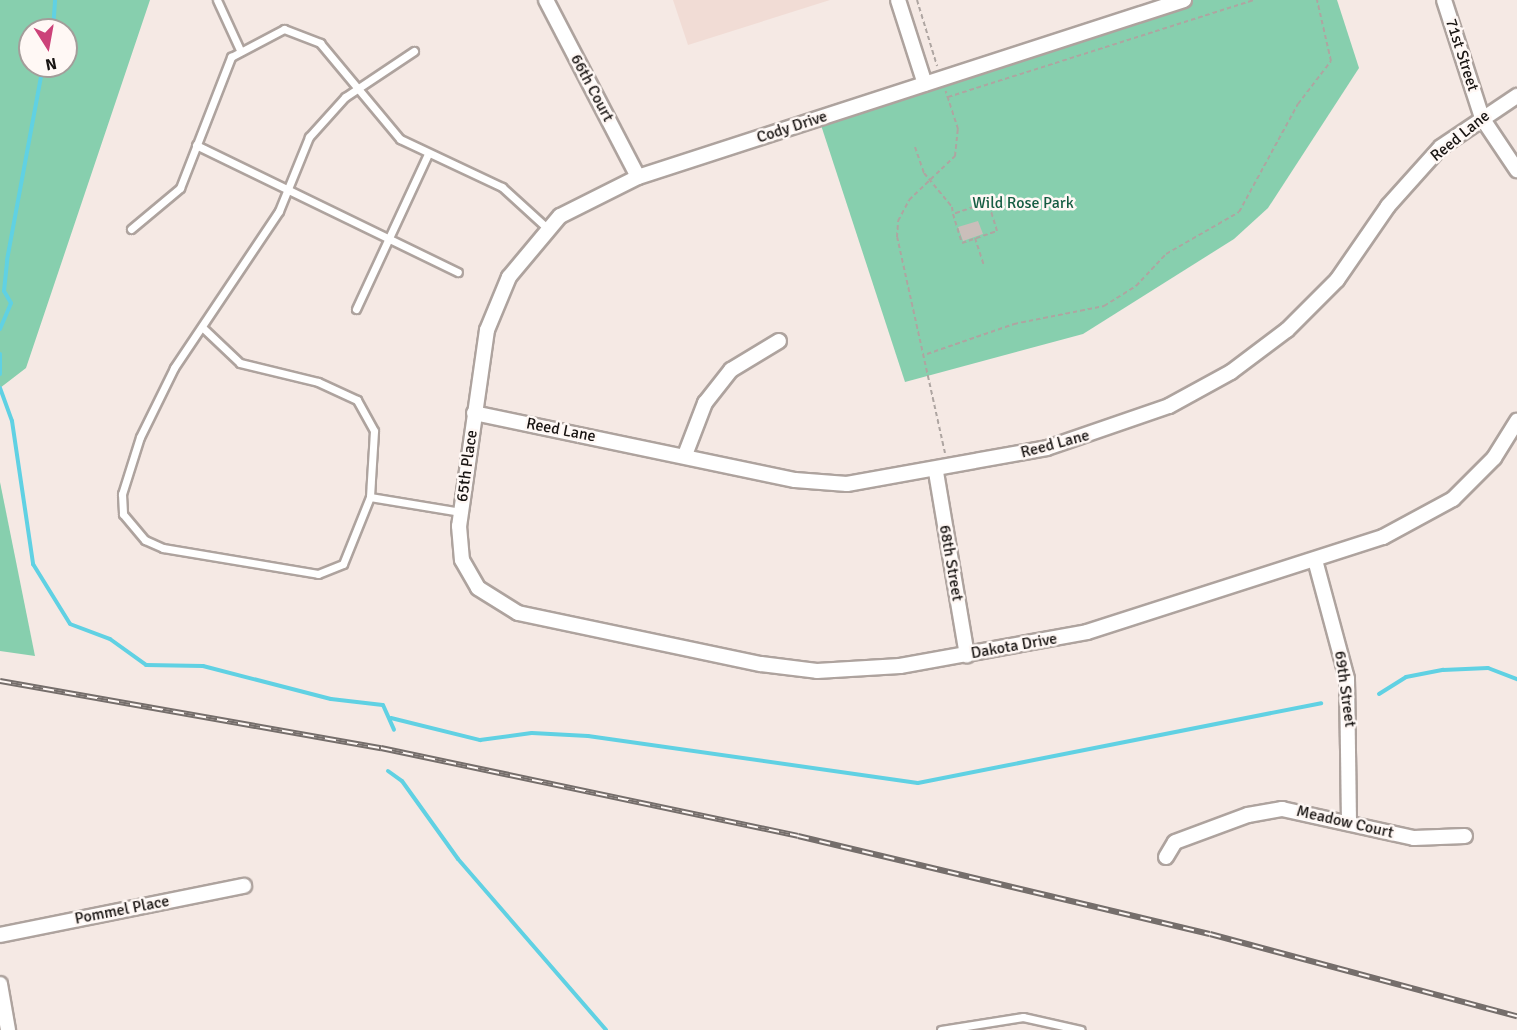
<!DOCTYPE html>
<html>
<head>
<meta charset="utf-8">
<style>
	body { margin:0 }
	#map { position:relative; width:1517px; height:1030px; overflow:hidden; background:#f5e9e4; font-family:Signika,sans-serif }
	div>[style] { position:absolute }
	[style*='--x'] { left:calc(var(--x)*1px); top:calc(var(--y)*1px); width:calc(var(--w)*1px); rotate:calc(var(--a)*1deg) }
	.built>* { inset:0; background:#f1dcd5 }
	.green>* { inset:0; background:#87cfae }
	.stream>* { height:4px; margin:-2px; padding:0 2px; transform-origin:2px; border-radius:2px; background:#60d1e3 }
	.building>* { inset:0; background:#cabeba }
	.path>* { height:2px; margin-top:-1px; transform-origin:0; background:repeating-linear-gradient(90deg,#aea5a1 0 4.5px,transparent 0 7.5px) }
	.roads { filter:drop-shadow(2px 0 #aea39e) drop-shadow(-2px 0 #aea39e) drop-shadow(0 2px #aea39e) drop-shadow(0 -2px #aea39e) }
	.service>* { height:7px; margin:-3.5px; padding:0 3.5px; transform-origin:3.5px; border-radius:3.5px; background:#fff }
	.minor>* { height:14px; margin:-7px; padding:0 7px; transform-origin:7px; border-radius:7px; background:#fff }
	.rail>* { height:6px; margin-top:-3px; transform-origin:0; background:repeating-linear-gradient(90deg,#fff8f5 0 11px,#756e6b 0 22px); box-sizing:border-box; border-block:2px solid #756e6b }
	span { translate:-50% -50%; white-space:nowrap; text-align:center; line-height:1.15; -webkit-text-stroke:5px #fff8f5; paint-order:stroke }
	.street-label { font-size:16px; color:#181412 }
	.park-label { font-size:16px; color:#175d43 }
	.north { position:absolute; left:18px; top:18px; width:60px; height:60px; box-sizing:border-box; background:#fff8f5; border:2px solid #a39d9a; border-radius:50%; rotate:169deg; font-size:16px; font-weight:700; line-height:24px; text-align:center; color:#181412 }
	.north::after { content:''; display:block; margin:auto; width:21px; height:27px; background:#cc4279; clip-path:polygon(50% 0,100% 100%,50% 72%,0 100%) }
</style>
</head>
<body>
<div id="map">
	<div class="built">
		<div style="clip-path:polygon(673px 0,830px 0,688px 45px)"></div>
	</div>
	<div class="green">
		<div style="clip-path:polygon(evenodd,0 0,150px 0,26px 368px,0 388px,0 0,30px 30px,66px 30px,66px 66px,30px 66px,30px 30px)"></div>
		<div style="clip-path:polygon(1184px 0,1337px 0,1359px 68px,1268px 208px,1234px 239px,1083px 334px,905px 382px,819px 119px)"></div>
		<div style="clip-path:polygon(0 482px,35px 656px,0 651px)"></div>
	</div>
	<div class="stream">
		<div style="--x:53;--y:30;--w:30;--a:-86"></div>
		<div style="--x:0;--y:329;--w:28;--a:-67"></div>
		<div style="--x:11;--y:303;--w:14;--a:-120"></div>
		<div style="--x:4;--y:291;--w:31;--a:-84"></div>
		<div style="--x:7;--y:260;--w:197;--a:-79.5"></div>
		<div style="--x:0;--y:354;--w:20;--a:90"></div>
		<div style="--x:0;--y:388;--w:35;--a:70"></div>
		<div style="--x:12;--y:421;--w:145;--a:81.6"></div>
		<div style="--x:33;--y:564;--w:70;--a:58.3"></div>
		<div style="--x:70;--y:624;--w:43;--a:20.6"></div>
		<div style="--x:110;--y:639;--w:44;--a:35.8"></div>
		<div style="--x:146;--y:665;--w:57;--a:1"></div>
		<div style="--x:203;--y:666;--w:132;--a:14.5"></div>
		<div style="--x:331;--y:699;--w:52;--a:6.6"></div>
		<div style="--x:383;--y:705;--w:27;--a:66"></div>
		<div style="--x:1379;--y:694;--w:32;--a:-32"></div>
		<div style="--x:1406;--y:677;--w:38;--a:-11"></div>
		<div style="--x:1443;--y:670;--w:45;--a:-2.5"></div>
		<div style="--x:1488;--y:668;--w:31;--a:21"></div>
		<div style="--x:391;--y:718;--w:92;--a:13.9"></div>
		<div style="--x:480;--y:740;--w:52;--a:-7.7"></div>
		<div style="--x:532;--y:733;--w:56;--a:3.1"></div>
		<div style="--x:588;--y:736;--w:333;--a:8.1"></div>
		<div style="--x:918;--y:783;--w:411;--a:-11.2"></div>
		<div style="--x:388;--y:771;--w:17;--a:36"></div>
		<div style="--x:402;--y:781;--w:96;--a:54.3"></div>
		<div style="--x:458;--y:859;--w:226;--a:49.1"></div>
	</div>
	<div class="building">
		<div style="clip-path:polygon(978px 221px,983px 234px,963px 241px,958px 227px)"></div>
	</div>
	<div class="path">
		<div style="--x:917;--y:0;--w:69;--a:73.1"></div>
		<div style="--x:948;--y:97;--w:320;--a:-17.6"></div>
		<div style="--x:915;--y:147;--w:28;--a:71"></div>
		<div style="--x:924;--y:173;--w:44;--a:50.5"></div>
		<div style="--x:952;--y:207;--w:7;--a:82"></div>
		<div style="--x:953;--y:214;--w:30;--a:73"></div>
		<div style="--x:962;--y:243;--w:37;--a:-19"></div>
		<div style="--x:997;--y:231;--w:30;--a:-107"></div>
		<div style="--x:988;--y:202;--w:37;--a:161"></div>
		<div style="--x:975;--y:238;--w:28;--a:72"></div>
		<div style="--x:927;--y:354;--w:92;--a:-19"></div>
		<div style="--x:1014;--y:324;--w:92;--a:-11.3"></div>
		<div style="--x:1104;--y:306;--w:38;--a:-32"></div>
		<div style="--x:1136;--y:286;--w:44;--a:-46.8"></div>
		<div style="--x:1166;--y:254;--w:84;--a:-29.9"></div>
		<div style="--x:1239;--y:212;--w:123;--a:-61.4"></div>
		<div style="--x:1298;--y:104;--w:54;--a:-52.5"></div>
		<div style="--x:1331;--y:61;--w:63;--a:-102.9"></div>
		<div style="--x:945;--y:453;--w:221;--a:-102.5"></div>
		<div style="--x:897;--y:237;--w:16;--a:-86"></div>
		<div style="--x:898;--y:221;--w:24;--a:-62"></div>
		<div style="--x:909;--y:200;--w:64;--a:-43.7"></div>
		<div style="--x:955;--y:156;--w:27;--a:-84"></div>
		<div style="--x:958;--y:129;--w:40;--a:-108"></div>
	</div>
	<div class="roads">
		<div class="service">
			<div style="--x:217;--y:0;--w:55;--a:65.3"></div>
			<div style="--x:414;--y:51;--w:83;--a:146.3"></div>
			<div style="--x:345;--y:97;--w:54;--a:132"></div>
			<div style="--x:309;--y:137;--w:80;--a:112.1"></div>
			<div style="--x:279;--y:211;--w:189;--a:123.8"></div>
			<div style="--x:174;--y:368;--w:77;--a:116.2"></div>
			<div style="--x:140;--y:437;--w:60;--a:107.5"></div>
			<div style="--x:122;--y:494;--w:20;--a:87"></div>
			<div style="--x:123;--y:514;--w:34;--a:50"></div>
			<div style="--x:145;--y:540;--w:20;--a:24"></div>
			<div style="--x:163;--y:548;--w:157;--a:9.5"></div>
			<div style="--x:318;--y:574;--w:27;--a:-22"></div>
			<div style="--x:343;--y:564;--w:72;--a:-68.1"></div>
			<div style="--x:370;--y:497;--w:92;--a:9.4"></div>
			<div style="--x:196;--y:145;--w:291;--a:25.9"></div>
			<div style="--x:131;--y:229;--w:64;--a:-39.9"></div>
			<div style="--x:180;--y:188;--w:141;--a:-68.7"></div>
			<div style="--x:231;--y:57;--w:60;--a:-27.8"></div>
			<div style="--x:284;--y:29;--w:39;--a:21"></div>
			<div style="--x:320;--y:43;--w:125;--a:50.2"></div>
			<div style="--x:400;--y:139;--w:113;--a:25.2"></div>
			<div style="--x:502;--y:187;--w:61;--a:42.3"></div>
			<div style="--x:356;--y:309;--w:169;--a:-65.1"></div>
			<div style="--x:202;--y:327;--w:52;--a:43.5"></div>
			<div style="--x:240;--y:363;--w:80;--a:13.7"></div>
			<div style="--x:318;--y:382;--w:43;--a:24.8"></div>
			<div style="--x:357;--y:400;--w:35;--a:61"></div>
			<div style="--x:374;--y:431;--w:66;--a:93.5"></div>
			<div style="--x:941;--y:1030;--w:83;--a:-9"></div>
			<div style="--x:1023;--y:1017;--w:59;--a:12.6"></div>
		</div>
		<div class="minor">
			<div style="--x:546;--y:0;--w:199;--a:62.5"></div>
			<div style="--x:898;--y:0;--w:88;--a:72.2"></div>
			<div style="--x:1184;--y:0;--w:574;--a:162.04"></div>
			<div style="--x:638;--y:177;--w:87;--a:153.4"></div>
			<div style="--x:560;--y:216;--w:80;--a:129.9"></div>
			<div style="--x:509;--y:277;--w:57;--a:112.5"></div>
			<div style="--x:487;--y:330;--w:198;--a:98.1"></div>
			<div style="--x:459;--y:526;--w:34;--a:85"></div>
			<div style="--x:462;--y:560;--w:32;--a:60"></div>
			<div style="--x:478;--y:588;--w:47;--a:32"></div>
			<div style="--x:518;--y:613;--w:248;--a:11.9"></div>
			<div style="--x:761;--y:664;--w:56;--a:7.1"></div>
			<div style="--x:817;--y:671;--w:83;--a:-3.4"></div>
			<div style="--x:900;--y:666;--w:190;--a:-10.3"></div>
			<div style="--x:1087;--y:632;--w:311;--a:-17.8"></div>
			<div style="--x:1383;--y:537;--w:80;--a:-28.5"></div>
			<div style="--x:1453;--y:499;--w:58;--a:-45"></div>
			<div style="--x:1494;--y:458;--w:44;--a:-58.1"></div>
			<div style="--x:1444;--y:0;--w:124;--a:72.1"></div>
			<div style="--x:1482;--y:118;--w:63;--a:56.1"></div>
			<div style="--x:474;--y:413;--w:328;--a:11.8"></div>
			<div style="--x:795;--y:480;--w:52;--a:4.4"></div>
			<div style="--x:847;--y:484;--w:203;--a:-10.2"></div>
			<div style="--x:1047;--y:448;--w:129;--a:-19"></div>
			<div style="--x:1169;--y:406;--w:71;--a:-28.7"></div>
			<div style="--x:1231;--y:372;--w:70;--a:-36.9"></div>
			<div style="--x:1287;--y:330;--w:71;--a:-45"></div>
			<div style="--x:1337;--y:280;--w:90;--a:-55.4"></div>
			<div style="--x:1388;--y:206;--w:79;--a:-48.1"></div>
			<div style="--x:1441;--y:147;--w:92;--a:-33.9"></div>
			<div style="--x:685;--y:455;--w:56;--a:-69"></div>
			<div style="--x:705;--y:403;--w:42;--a:-51.8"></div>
			<div style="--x:731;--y:370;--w:56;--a:-31.1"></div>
			<div style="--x:936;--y:472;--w:186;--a:80.4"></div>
			<div style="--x:1315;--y:560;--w:123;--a:74.9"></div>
			<div style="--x:1347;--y:679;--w:143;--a:89.2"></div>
			<div style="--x:1166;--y:857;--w:17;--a:-59"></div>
			<div style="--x:1175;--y:842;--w:78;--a:-20.3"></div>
			<div style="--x:1248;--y:815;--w:35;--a:-10"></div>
			<div style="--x:1282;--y:809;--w:135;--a:12.4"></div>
			<div style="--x:1414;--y:838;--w:51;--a:-2.2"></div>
			<div style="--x:0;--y:935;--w:249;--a:-11.4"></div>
			<div style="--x:0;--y:984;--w:47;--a:80.1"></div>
		</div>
	</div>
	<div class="rail">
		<div style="--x:0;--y:681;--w:387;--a:10"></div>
		<div style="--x:381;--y:748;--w:426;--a:11.9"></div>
		<div style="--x:798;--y:836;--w:423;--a:13.4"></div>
		<div style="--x:1210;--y:934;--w:318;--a:15"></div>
	</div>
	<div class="street-label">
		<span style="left:1462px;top:55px;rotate:72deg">71st Street</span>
		<span style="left:592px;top:88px;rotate:62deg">66th Court</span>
		<span style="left:792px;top:127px;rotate:-18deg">Cody Drive</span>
		<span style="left:1460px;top:136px;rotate:-39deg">Reed Lane</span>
		<span style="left:561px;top:430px;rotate:11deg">Reed Lane</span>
		<span style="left:1055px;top:444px;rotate:-15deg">Reed Lane</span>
		<span style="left:467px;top:466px;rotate:-82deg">65th Place</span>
		<span style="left:951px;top:563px;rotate:80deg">68th Street</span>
		<span style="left:1014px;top:646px;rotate:-10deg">Dakota Drive</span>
		<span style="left:1345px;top:689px;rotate:82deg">69th Street</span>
		<span style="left:1345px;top:822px;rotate:13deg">Meadow Court</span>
		<span style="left:122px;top:910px;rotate:-11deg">Pommel Place</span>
	</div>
	<div class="park-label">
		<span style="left:1023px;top:203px">Wild Rose Park</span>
	</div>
	<div class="north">N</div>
</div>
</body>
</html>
